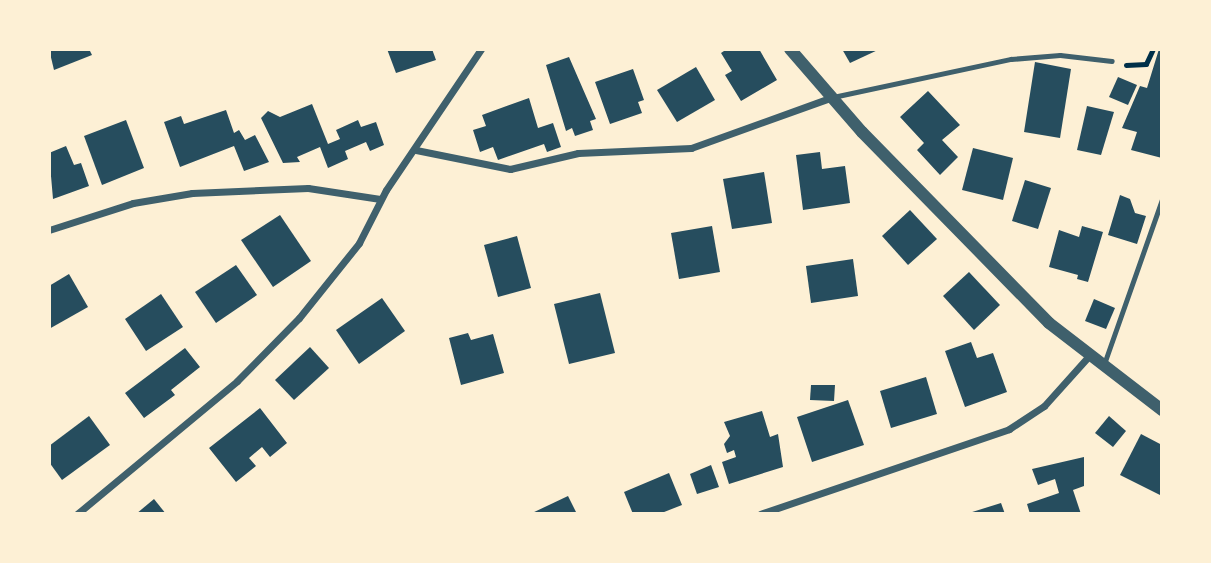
<!DOCTYPE html>
<html>
<head>
<meta charset="utf-8">
<style>
	body { margin:0 }
	#map { position:relative; width:1211px; height:563px; overflow:hidden; background:#fdf0d5; font-family:"Times New Roman",serif }
	div>[style] { position:absolute }
	[style*='--x'] { left:calc(var(--x)*1px); top:calc(var(--y)*1px); width:calc(var(--w)*1px); rotate:calc(var(--a)*1deg) }
	.building>* { inset:0; background:#264d5e }
	.path>* { height:4.5px; margin:-2.25px; padding:0 2.25px; transform-origin:2.25px; border-radius:2.25px; background:#003049 }
	.service>* { height:5px; margin:-2.5px; padding:0 2.5px; transform-origin:2.5px; border-radius:2.5px; background:#3f606c }
	.minor>* { height:7px; margin:-3.5px; padding:0 3.5px; transform-origin:3.5px; border-radius:3.5px; background:#3f606c }
	.tertiary>* { height:12px; margin:-6px; padding:0 6px; transform-origin:6px; border-radius:6px; background:#3f606c }
	span { translate:-50% -50%; white-space:nowrap; text-align:center; line-height:1.15; -webkit-text-stroke:7px #fdf0d5; paint-order:stroke }
	.frame { position:absolute; inset:0; border:51px solid #fdf0d5; pointer-events:none }
</style>
</head>
<body>
<div id="map">
	<div class="building">
		<div style="clip-path:polygon(49px 49px,89px 49px,92px 55px,54px 70px)"></div>
		<div style="clip-path:polygon(387px 49px,432px 49px,436px 60px,396px 73px)"></div>
		<div style="clip-path:polygon(727px 49px,759px 49px,777px 80px,741px 101px,725px 75px,732px 71px,721px 53px)"></div>
		<div style="clip-path:polygon(842px 49px,880px 49px,850px 63px)"></div>
		<div style="clip-path:polygon(1159px 49px,1162px 49px,1162px 158px,1131px 150px,1137px 132px,1122px 128px,1140px 86px,1147px 88px)"></div>
		<div style="clip-path:polygon(569px 57px,596px 119px,590px 121px,593px 130px,575px 136px,572px 128px,566px 131px,546px 65px)"></div>
		<div style="clip-path:polygon(1035px 62px,1071px 69px,1060px 138px,1024px 132px)"></div>
		<div style="clip-path:polygon(696px 67px,715px 100px,677px 122px,657px 90px)"></div>
		<div style="clip-path:polygon(633px 69px,644px 100px,638px 102px,642px 113px,610px 124px,595px 82px)"></div>
		<div style="clip-path:polygon(1118px 77px,1137px 85px,1128px 105px,1109px 97px)"></div>
		<div style="clip-path:polygon(928px 91px,960px 125px,942px 140px,958px 157px,940px 175px,917px 150px,924px 143px,900px 117px)"></div>
		<div style="clip-path:polygon(529px 98px,538px 128px,553px 123px,561px 147px,547px 152px,544px 144px,498px 160px,493px 147px,480px 152px,473px 130px,486px 126px,482px 115px)"></div>
		<div style="clip-path:polygon(312px 104px,328px 144px,340px 139px,336px 130px,358px 120px,361px 127px,376px 122px,384px 145px,370px 151px,366px 142px,345px 151px,348px 159px,328px 168px,320px 147px,297px 157px,300px 162px,283px 163px,261px 118px,268px 111px,280px 117px)"></div>
		<div style="clip-path:polygon(1087px 106px,1114px 112px,1101px 155px,1077px 150px)"></div>
		<div style="clip-path:polygon(226px 110px,234px 133px,239px 130px,245px 140px,255px 135px,269px 162px,244px 171px,234px 146px,180px 167px,164px 122px,181px 116px,184px 124px)"></div>
		<div style="clip-path:polygon(126px 120px,144px 168px,102px 185px,84px 136px)"></div>
		<div style="clip-path:polygon(66px 146px,74px 165px,81px 163px,89px 186px,53px 199px,49px 153px)"></div>
		<div style="clip-path:polygon(973px 148px,1013px 158px,1003px 200px,962px 190px)"></div>
		<div style="clip-path:polygon(820px 152px,822px 169px,845px 166px,850px 203px,803px 210px,796px 155px)"></div>
		<div style="clip-path:polygon(764px 172px,772px 223px,732px 229px,723px 179px)"></div>
		<div style="clip-path:polygon(1025px 180px,1051px 188px,1038px 229px,1012px 221px)"></div>
		<div style="clip-path:polygon(1120px 195px,1130px 199px,1135px 213px,1146px 216px,1137px 244px,1108px 235px)"></div>
		<div style="clip-path:polygon(910px 210px,937px 239px,908px 265px,882px 236px)"></div>
		<div style="clip-path:polygon(280px 215px,311px 261px,273px 287px,241px 240px)"></div>
		<div style="clip-path:polygon(712px 226px,720px 272px,679px 279px,671px 233px)"></div>
		<div style="clip-path:polygon(1082px 226px,1103px 232px,1088px 282px,1077px 279px,1078px 275px,1049px 267px,1059px 230px,1079px 237px)"></div>
		<div style="clip-path:polygon(517px 236px,531px 288px,498px 297px,484px 245px)"></div>
		<div style="clip-path:polygon(853px 259px,858px 296px,811px 303px,806px 266px)"></div>
		<div style="clip-path:polygon(236px 265px,257px 295px,216px 323px,195px 292px)"></div>
		<div style="clip-path:polygon(969px 272px,1000px 305px,974px 330px,943px 296px)"></div>
		<div style="clip-path:polygon(69px 274px,88px 307px,49px 329px,49px 286px)"></div>
		<div style="clip-path:polygon(600px 293px,615px 353px,569px 364px,554px 304px)"></div>
		<div style="clip-path:polygon(161px 294px,183px 327px,146px 351px,125px 319px)"></div>
		<div style="clip-path:polygon(382px 298px,405px 331px,359px 364px,336px 330px)"></div>
		<div style="clip-path:polygon(1094px 299px,1115px 308px,1106px 329px,1085px 321px)"></div>
		<div style="clip-path:polygon(468px 333px,471px 340px,493px 334px,504px 373px,461px 385px,449px 338px)"></div>
		<div style="clip-path:polygon(971px 342px,977px 358px,993px 353px,1007px 392px,965px 407px,945px 351px)"></div>
		<div style="clip-path:polygon(310px 347px,329px 368px,294px 400px,275px 380px)"></div>
		<div style="clip-path:polygon(185px 348px,200px 367px,171px 390px,175px 395px,144px 418px,125px 393px)"></div>
		<div style="clip-path:polygon(926px 377px,937px 414px,891px 428px,880px 391px)"></div>
		<div style="clip-path:polygon(811px 385px,835px 385px,834px 401px,810px 400px)"></div>
		<div style="clip-path:polygon(848px 400px,864px 445px,812px 462px,797px 417px)"></div>
		<div style="clip-path:polygon(260px 408px,287px 443px,270px 457px,262px 447px,249px 458px,256px 466px,236px 482px,209px 448px)"></div>
		<div style="clip-path:polygon(762px 411px,770px 437px,778px 434px,783px 467px,729px 484px,722px 462px,736px 457px,734px 450px,727px 453px,724px 444px,730px 436px,724px 422px)"></div>
		<div style="clip-path:polygon(89px 416px,110px 445px,62px 480px,49px 462px,49px 446px)"></div>
		<div style="clip-path:polygon(1109px 416px,1126px 431px,1113px 447px,1095px 433px)"></div>
		<div style="clip-path:polygon(1141px 434px,1162px 445px,1162px 496px,1120px 475px)"></div>
		<div style="clip-path:polygon(1084px 457px,1084px 486px,1073px 490px,1081px 514px,1030px 514px,1027px 504px,1059px 493px,1055px 479px,1038px 485px,1032px 469px)"></div>
		<div style="clip-path:polygon(711px 465px,719px 487px,697px 494px,690px 474px)"></div>
		<div style="clip-path:polygon(669px 473px,682px 505px,659px 514px,633px 514px,624px 492px)"></div>
		<div style="clip-path:polygon(568px 496px,577px 514px,530px 514px)"></div>
		<div style="clip-path:polygon(154px 499px,166px 514px,136px 514px)"></div>
		<div style="clip-path:polygon(1001px 503px,1005px 514px,969px 514px,969px 513px)"></div>
	</div>
	<div class="path">
		<div style="--x:1126;--y:65;--w:20;--a:-3"></div>
		<div style="--x:1146;--y:64;--w:17;--a:-65"></div>
	</div>
	<div class="service">
		<div style="--x:833;--y:97;--w:182;--a:-12.1"></div>
		<div style="--x:1011;--y:59;--w:49;--a:-4.7"></div>
		<div style="--x:1060;--y:55;--w:52;--a:6.6"></div>
		<div style="--x:1104;--y:364;--w:175;--a:-70.6"></div>
	</div>
	<div class="minor">
		<div style="--x:416;--y:150;--w:96;--a:11.4"></div>
		<div style="--x:510;--y:169;--w:70;--a:-13.2"></div>
		<div style="--x:578;--y:153;--w:113;--a:-2.5"></div>
		<div style="--x:691;--y:148;--w:148;--a:-19.8"></div>
		<div style="--x:49;--y:230;--w:88;--a:-17.8"></div>
		<div style="--x:133;--y:203;--w:60;--a:-9.6"></div>
		<div style="--x:192;--y:193;--w:116;--a:-2.5"></div>
		<div style="--x:308;--y:188;--w:73;--a:8.7"></div>
		<div style="--x:77;--y:514;--w:208;--a:-39.7"></div>
		<div style="--x:237;--y:381;--w:88;--a:-45.5"></div>
		<div style="--x:299;--y:318;--w:96;--a:-51.3"></div>
		<div style="--x:359;--y:243;--w:59;--a:-63"></div>
		<div style="--x:386;--y:190;--w:170;--a:-56"></div>
		<div style="--x:760;--y:514;--w:263;--a:-18.8"></div>
		<div style="--x:1009;--y:429;--w:42;--a:-33.3"></div>
		<div style="--x:1044;--y:406;--w:66;--a:-48.1"></div>
	</div>
	<div class="tertiary">
		<div style="--x:790;--y:49;--w:110;--a:49.1"></div>
		<div style="--x:862;--y:132;--w:267;--a:45.6"></div>
		<div style="--x:1049;--y:323;--w:143;--a:37.6"></div>
	</div>
	<div class="frame"></div>
</div>
</body>
</html>
